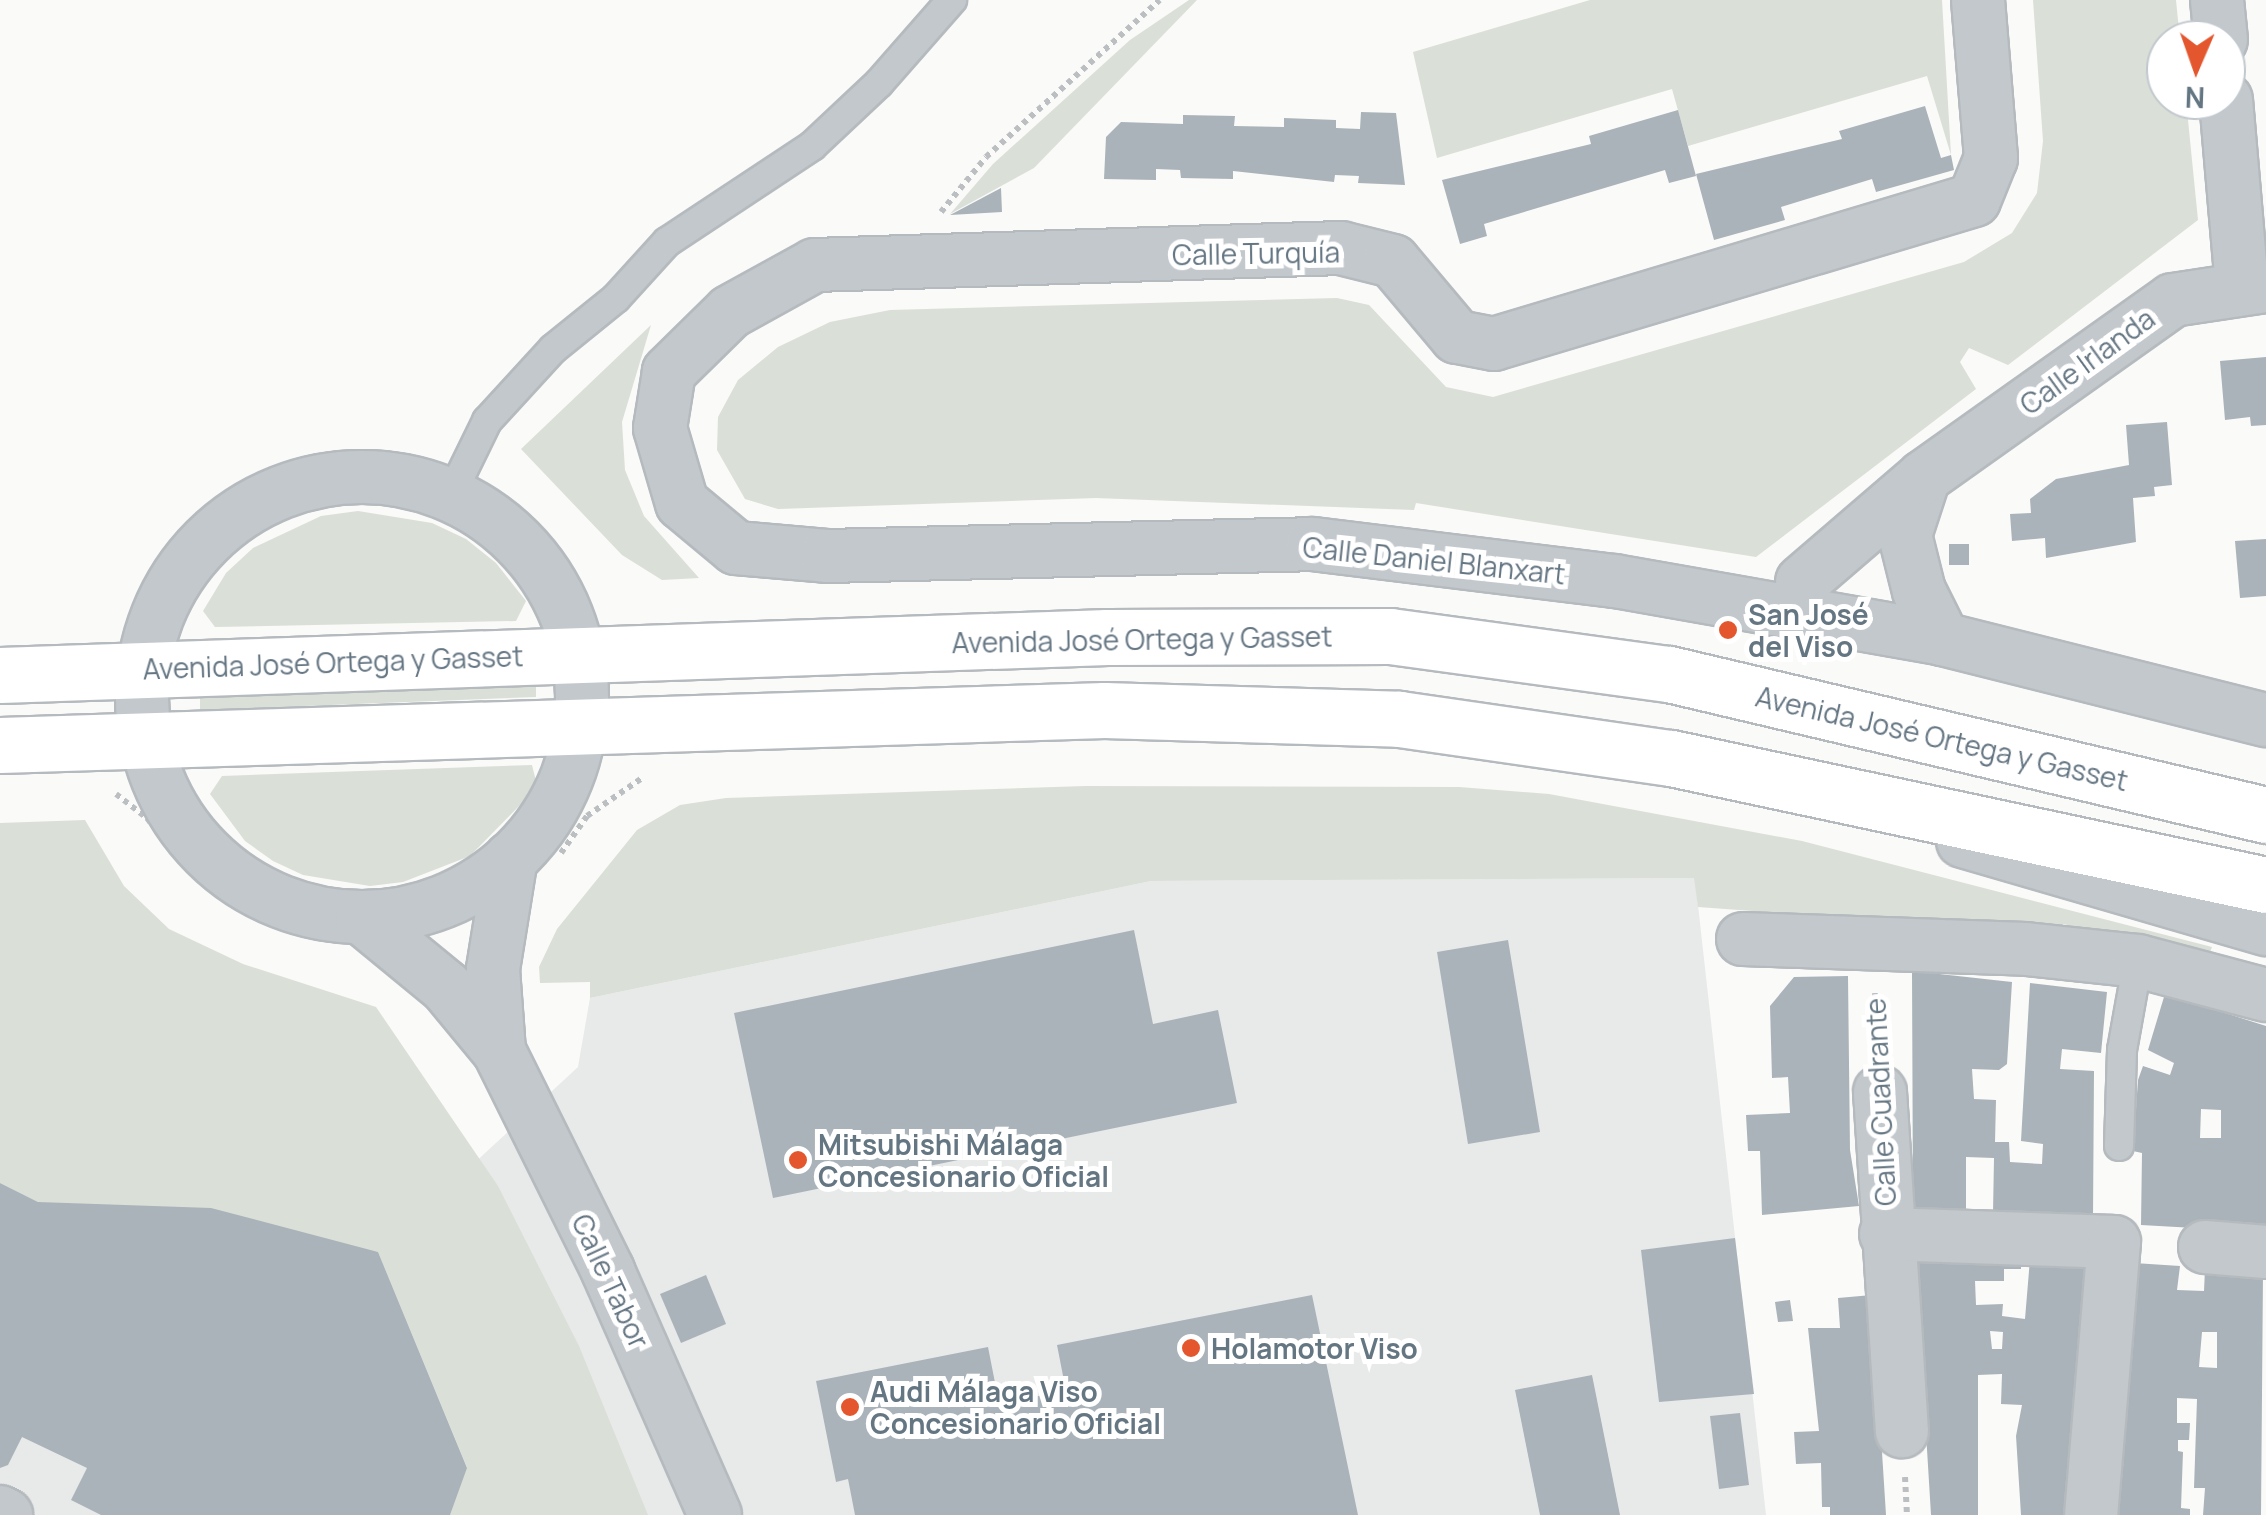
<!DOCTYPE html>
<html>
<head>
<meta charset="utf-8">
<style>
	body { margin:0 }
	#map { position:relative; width:2266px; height:1515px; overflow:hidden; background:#fafaf8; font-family:Manrope,sans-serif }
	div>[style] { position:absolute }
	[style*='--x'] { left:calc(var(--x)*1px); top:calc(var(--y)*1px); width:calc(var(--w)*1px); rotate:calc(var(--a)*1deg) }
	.built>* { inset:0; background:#e8e9e9 }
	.green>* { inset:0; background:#dadfd7 }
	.building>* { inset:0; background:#aab3b9 }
	.path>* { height:6px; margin-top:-3px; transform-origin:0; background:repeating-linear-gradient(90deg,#bbbfc2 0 5px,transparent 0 10px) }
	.roads { filter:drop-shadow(2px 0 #b5babe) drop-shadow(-2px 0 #b5babe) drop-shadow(0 2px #b5babe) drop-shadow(0 -2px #b5babe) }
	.lane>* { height:28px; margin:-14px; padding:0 14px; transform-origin:14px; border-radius:14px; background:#c3c8cc }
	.street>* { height:52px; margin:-26px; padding:0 26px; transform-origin:26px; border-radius:26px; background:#c3c8cc }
	.street>.ring { margin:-26px; padding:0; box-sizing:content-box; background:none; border:52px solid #c3c8cc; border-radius:50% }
	.primary>* { height:55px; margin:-27.5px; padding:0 27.5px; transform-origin:27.5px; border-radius:27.5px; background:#fff }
	.dots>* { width:28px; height:28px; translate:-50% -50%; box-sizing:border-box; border:5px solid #fff; border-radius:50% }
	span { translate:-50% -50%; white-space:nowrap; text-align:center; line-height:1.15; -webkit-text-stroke:10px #fff; paint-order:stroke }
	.street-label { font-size:28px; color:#657683 }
	.poi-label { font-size:28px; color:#657683; font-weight:700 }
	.left { translate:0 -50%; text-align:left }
	.north { position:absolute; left:2146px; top:20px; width:100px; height:100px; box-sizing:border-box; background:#fff; border:2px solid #c1c8cd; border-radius:50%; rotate:182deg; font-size:28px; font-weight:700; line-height:40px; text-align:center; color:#657683 }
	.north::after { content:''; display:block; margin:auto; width:35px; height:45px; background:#e4572e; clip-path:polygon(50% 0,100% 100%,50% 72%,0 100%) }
</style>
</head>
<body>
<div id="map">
	<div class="built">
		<div style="clip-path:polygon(1695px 878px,1766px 1515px,0 1515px,0 1183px,38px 1202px,378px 1252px,578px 1067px,590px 998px,1151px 881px)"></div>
	</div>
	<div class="green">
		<div style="clip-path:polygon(1189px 0,1197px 0,1034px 168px,950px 214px,993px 164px,1130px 40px)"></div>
		<div style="clip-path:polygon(1590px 0,1942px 0,1951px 155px,1927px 76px,1688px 146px,1672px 89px,1437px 158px,1413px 52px)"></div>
		<div style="clip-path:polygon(2033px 0,2176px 0,2180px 40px,2166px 40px,2166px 100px,2186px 100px,2198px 220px,2008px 365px,1969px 348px,1960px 362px,1976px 389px,1756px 557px,1416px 503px,1414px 510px,1096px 498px,778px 509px,745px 499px,717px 450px,718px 417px,738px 380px,778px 347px,830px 322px,890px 310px,1337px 298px,1369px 305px,1446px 387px,1493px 397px,1964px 262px,2012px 233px,2037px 193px,2043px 141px)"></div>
		<div style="clip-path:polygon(651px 325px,622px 422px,625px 470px,644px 516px,699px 578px,662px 580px,622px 555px,521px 449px)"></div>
		<div style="clip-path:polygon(358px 511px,432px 523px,466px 539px,496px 563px,526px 601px,516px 621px,215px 627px,203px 611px,226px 573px,253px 548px,321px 516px)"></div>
		<div style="clip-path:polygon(536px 685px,536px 697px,200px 710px,200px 697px)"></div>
		<div style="clip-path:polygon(532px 765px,536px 781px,522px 803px,470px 856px,403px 882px,370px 886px,303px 875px,273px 861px,245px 841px,210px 794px,222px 776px)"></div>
		<div style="clip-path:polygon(1086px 786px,1459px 787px,1549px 794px,1802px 841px,2212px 947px,2209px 955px,2063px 924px,2061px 934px,1698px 907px,1694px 878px,1151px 881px,590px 998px,590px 982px,540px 983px,539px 967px,557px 929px,637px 830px,680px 805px,726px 798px)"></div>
		<div style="clip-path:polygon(85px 820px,124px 886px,169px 929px,243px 964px,376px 1007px,498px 1186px,579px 1346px,648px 1515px,450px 1515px,467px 1467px,378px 1252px,38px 1202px,0 1183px,0 823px)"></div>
	</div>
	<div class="building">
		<div style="clip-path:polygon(1925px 106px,1941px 158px,1951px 155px,1954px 170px,1876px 192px,1872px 179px,1781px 207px,1785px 220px,1714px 240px,1696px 174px,1842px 139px,1839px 131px)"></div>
		<div style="clip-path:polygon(1678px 110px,1696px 176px,1669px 183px,1665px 170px,1484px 224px,1487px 236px,1460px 244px,1442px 180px,1591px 144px,1589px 136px)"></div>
		<div style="clip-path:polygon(1361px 112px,1396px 113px,1405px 185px,1358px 183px,1359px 176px,1335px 175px,1334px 182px,1233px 171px,1233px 179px,1181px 178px,1180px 170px,1156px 169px,1156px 180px,1104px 179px,1106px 137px,1121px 122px,1183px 124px,1183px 115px,1235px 116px,1234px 126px,1284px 127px,1284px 118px,1336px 120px,1336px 128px,1360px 129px)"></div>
		<div style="clip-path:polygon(1001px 188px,1002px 212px,950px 215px)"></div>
		<div style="clip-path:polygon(2266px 357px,2266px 425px,2251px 426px,2250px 417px,2225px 420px,2220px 361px)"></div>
		<div style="clip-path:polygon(2167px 422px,2172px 485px,2154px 487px,2155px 496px,2133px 498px,2136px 542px,2046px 558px,2045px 538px,2012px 541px,2010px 514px,2031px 513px,2030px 499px,2056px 479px,2129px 465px,2126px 425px)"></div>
		<div style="clip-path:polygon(2266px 539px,2266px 596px,2240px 598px,2235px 541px)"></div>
		<div style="clip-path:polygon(1949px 544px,1969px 544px,1969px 565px,1949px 565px)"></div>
		<div style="clip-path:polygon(1134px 930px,1153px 1024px,1218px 1010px,1237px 1103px,773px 1198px,734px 1013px)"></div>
		<div style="clip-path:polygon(1508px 940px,1540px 1132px,1468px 1144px,1437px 952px)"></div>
		<div style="clip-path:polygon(1912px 971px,2012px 982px,2007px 1064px,1999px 1070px,1972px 1069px,1974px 1099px,1996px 1100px,1995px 1142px,2009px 1142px,2010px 1162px,2042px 1164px,2043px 1144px,2021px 1141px,2030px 983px,2107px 992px,2101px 1053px,2062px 1049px,2060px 1069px,2094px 1071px,2093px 1217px,1993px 1213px,1994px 1158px,1966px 1157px,1966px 1212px,1913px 1210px)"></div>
		<div style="clip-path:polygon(1848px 976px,1850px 1150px,1859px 1206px,1762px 1215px,1760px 1151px,1748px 1151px,1746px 1115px,1790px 1113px,1788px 1077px,1772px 1078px,1770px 1006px,1794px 977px)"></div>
		<div style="clip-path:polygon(evenodd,2167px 987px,2227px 1001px,2222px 1012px,2266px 1026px,2266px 1232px,2141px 1225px,2142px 1153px,2133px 1151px,2138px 1080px,2143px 1066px,2170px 1075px,2174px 1063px,2148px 1050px,2167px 987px,2201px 1109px,2221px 1110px,2221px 1138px,2200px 1138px,2201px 1109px)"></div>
		<div style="clip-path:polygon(0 1183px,38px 1202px,211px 1208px,378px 1252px,467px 1468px,450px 1515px,101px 1515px,71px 1500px,87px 1468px,22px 1437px,8px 1465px,0 1468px)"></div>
		<div style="clip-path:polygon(1735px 1238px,1754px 1394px,1659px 1402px,1641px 1250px)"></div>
		<div style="clip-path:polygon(evenodd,1915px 1252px,2021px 1258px,2021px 1269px,2004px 1269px,2004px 1281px,1975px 1281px,1976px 1305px,2003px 1304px,2002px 1316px,2025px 1319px,2030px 1259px,2091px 1263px,2069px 1515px,2021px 1515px,2016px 1436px,2022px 1405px,2001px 1404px,2002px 1374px,1978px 1375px,1978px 1515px,1931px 1515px,1915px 1252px,1990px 1331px,2003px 1332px,2002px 1349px,1992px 1349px,1990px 1331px)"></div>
		<div style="clip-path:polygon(evenodd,2134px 1263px,2180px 1266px,2177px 1290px,2204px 1291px,2205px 1269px,2263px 1272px,2261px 1515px,2203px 1515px,2205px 1488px,2194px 1488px,2197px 1399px,2177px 1398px,2177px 1423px,2190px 1423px,2189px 1440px,2178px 1440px,2178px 1451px,2183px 1452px,2181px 1508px,2190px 1509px,2190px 1515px,2114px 1515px,2134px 1263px,2202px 1332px,2217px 1332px,2217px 1368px,2199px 1367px,2202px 1332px)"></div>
		<div style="clip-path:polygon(706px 1275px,726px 1324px,681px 1343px,660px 1294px)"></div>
		<div style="clip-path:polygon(1312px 1295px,1358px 1515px,855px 1515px,848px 1479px,836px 1482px,816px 1381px,988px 1347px,999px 1403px,1066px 1391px,1057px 1345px)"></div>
		<div style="clip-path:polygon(1872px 1295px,1886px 1515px,1830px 1515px,1830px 1507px,1822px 1507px,1821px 1463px,1796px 1464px,1794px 1432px,1819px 1431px,1808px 1328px,1840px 1328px,1838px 1298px)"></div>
		<div style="clip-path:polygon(1790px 1300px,1793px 1321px,1778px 1322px,1775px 1302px)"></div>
		<div style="clip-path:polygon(1592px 1375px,1620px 1515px,1540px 1515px,1515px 1390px)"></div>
		<div style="clip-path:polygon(1740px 1413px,1749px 1485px,1719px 1489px,1710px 1416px)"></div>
	</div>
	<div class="path">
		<div style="--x:941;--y:212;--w:71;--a:-50.7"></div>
		<div style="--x:986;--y:157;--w:234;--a:-42.1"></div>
		<div style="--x:116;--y:794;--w:39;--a:38"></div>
		<div style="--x:147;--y:818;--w:58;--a:52"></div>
		<div style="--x:183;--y:864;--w:96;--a:34.8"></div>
		<div style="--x:262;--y:919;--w:58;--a:17.2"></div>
		<div style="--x:561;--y:853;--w:45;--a:-54.9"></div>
		<div style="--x:587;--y:816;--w:67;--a:-34.6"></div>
		<div style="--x:1875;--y:993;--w:53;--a:86.8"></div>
		<div style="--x:1905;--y:1477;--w:38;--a:87"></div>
	</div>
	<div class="roads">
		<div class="lane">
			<div style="--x:450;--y:497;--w:85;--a:-64"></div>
			<div style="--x:487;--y:421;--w:98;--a:-47.5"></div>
			<div style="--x:553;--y:349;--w:81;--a:-39"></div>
			<div style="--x:616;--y:298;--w:76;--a:-47.7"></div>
			<div style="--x:667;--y:242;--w:174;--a:-33.5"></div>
			<div style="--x:812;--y:146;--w:92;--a:-43.2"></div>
			<div style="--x:879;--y:83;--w:111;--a:-48.7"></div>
			<div style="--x:2119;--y:1146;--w:96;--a:-88.2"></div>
			<div style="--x:2122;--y:1050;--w:90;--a:-79.8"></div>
		</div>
		<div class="street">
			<div style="--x:1978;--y:0;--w:159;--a:85.3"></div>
			<div style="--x:1991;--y:158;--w:45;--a:112"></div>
			<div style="--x:1974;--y:200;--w:501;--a:163.3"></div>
			<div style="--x:1494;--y:344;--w:38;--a:-169"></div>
			<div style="--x:1457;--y:337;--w:99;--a:-130.1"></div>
			<div style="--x:1393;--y:261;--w:54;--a:-166"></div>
			<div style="--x:1341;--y:248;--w:526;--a:178.15"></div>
			<div style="--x:815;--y:265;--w:97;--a:151.1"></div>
			<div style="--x:730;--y:312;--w:86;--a:135.5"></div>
			<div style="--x:669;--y:372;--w:57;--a:99.1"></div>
			<div style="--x:660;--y:428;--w:78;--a:73.7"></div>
			<div style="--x:682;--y:503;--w:70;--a:39.8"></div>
			<div style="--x:736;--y:548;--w:91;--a:5"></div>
			<div style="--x:827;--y:556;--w:486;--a:-1.4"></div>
			<div style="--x:1313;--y:544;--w:304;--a:7"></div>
			<div style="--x:1615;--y:581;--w:333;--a:10"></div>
			<div style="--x:1943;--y:639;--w:333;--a:14.1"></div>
			<div style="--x:2217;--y:0;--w:40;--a:84.3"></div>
			<div style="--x:2226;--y:100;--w:189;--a:85.1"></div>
			<div style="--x:1924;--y:477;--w:61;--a:108.1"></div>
			<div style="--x:1905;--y:535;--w:58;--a:76"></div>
			<div style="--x:1919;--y:591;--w:54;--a:63.4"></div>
			<div class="ring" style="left:142px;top:477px;width:388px;height:388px"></div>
			<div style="--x:1802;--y:582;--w:161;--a:-40.7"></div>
			<div style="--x:1924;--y:477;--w:305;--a:-35.4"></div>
			<div style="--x:2173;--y:300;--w:94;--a:-8.6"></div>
			<div style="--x:1963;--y:841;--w:316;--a:16.2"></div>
			<div style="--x:362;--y:918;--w:109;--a:39.4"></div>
			<div style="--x:446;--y:987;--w:83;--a:50.4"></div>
			<div style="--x:499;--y:1051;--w:246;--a:63.6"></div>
			<div style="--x:608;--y:1271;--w:266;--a:66.3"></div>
			<div style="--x:1743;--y:939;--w:283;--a:2"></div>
			<div style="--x:2026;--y:949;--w:113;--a:6.1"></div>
			<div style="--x:2138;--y:961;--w:132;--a:14.9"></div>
			<div style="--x:499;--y:1051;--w:82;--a:-94.2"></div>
			<div style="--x:493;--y:969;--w:112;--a:-80.8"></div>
			<div style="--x:1880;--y:1092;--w:340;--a:86.3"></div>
			<div style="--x:1886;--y:1234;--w:228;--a:2"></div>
			<div style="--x:2114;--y:1242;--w:274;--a:94.8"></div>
			<div style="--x:2205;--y:1247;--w:61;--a:4.7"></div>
			<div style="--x:0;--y:1512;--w:7;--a:27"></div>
		</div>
		<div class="primary">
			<div style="--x:0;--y:675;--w:1108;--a:-1.97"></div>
			<div style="--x:1107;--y:637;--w:283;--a:-0.2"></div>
			<div style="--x:1390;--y:636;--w:282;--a:7.8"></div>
			<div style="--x:1669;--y:674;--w:613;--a:13.29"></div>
			<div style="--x:0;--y:745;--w:1105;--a:-1.82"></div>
			<div style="--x:1104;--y:710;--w:295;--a:1.7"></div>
			<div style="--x:1399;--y:719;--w:275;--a:8.2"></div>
			<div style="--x:1671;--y:758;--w:608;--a:12.05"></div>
		</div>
	</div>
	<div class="dots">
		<div style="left:1728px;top:630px;background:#e4572e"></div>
		<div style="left:798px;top:1160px;background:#e4572e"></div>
		<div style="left:1191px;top:1348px;background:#e4572e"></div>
		<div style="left:850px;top:1407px;background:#e4572e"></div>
	</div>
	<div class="street-label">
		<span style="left:1256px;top:253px;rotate:-1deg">Calle Turquía</span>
		<span style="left:2087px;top:361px;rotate:-36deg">Calle Irlanda</span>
		<span style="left:1434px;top:560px;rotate:6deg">Calle Daniel Blanxart</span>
		<span style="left:1142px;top:639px;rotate:-1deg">Avenida José Ortega y Gasset</span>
		<span style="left:333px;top:662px;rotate:-2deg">Avenida José Ortega y Gasset</span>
		<span style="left:1942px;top:738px;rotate:13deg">Avenida José Ortega y Gasset</span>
		<span style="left:1880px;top:1102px;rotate:-93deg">Calle Cuadrante</span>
		<span style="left:611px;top:1281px;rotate:65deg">Calle Tabor</span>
	</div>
	<div class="poi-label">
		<span class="left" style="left:1748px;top:630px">San José<br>del Viso</span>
		<span class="left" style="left:818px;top:1160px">Mitsubishi Málaga<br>Concesionario Oficial</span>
		<span class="left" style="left:1211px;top:1348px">Holamotor Viso</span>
		<span class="left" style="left:870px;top:1407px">Audi Málaga Viso<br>Concesionario Oficial</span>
	</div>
	<div class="north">N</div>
</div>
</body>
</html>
